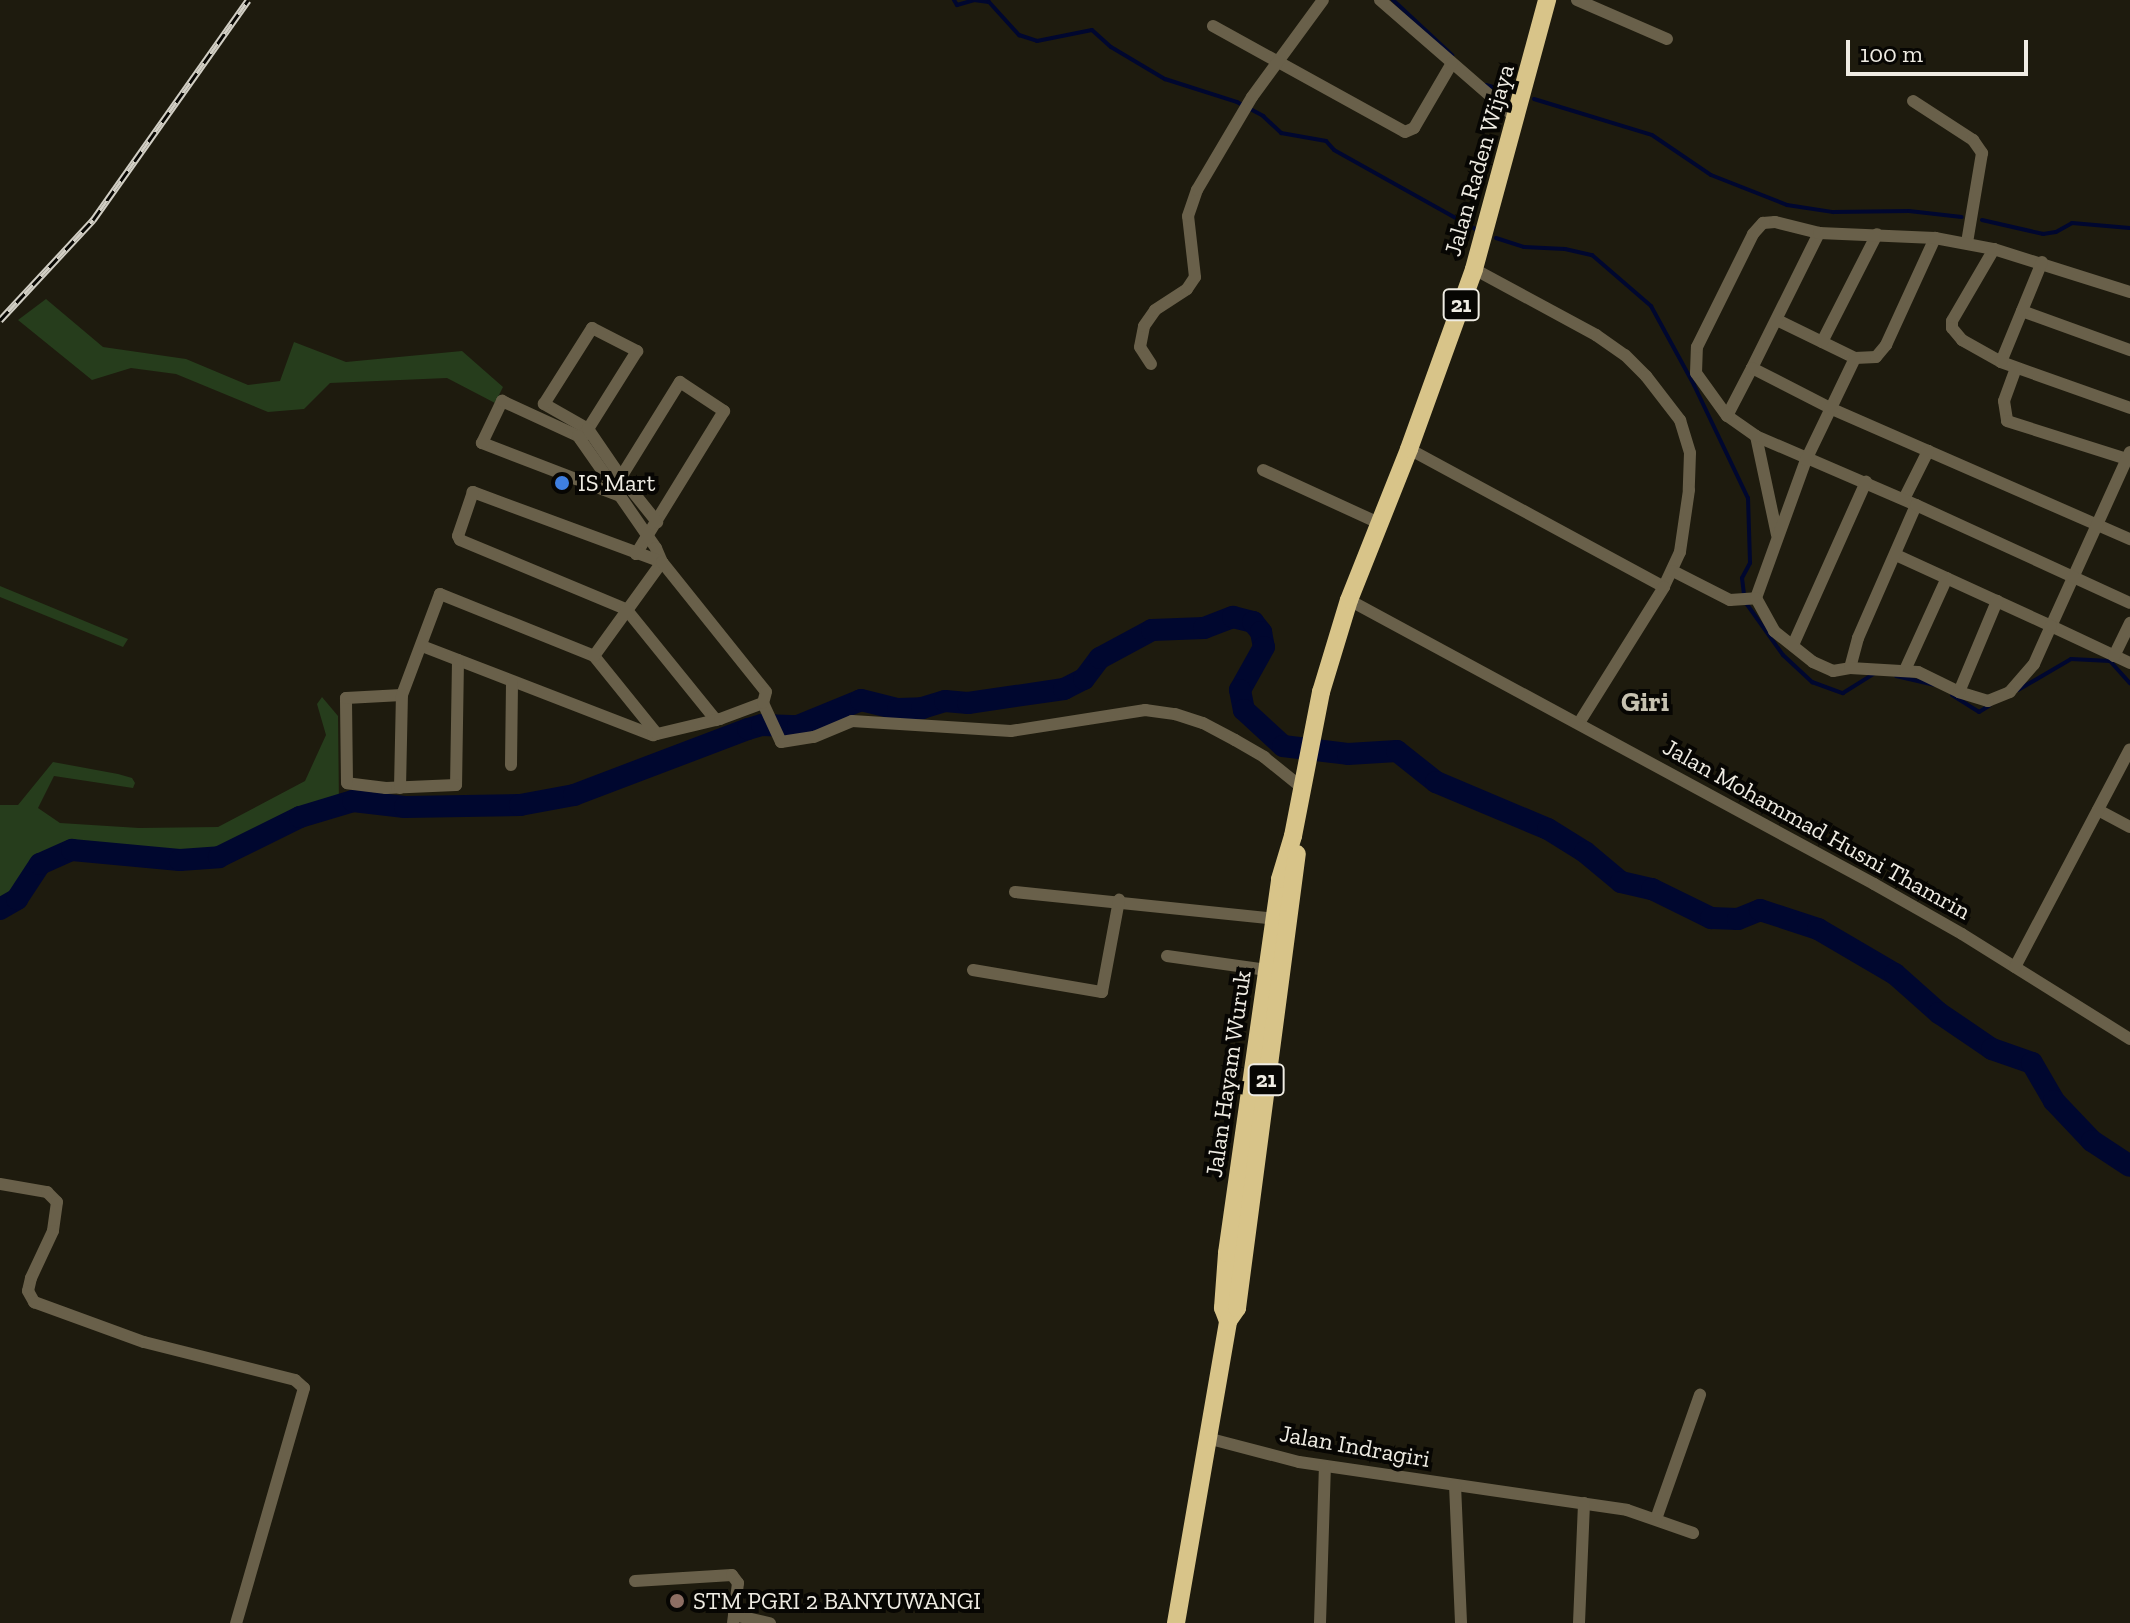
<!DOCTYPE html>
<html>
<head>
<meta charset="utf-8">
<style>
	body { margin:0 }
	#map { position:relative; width:2130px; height:1623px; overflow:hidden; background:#1e1b0e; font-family:"Zilla Slab",serif }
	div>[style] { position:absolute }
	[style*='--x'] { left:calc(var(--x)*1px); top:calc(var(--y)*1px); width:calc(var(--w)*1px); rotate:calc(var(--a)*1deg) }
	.green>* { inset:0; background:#263d1c }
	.stream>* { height:4px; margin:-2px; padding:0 2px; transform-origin:2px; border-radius:2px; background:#00072f }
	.river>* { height:22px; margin:-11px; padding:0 11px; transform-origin:11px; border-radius:11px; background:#00072f }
	.minor>* { height:12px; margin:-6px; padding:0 6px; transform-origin:6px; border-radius:6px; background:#69604a }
	.highway>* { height:18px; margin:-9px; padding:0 9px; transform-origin:9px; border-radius:9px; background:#d8c489 }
	.rail>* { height:7px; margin-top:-3.5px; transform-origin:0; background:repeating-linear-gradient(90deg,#070603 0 12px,#d1cec4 0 24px); box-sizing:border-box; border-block:2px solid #d1cec4 }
	.dots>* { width:22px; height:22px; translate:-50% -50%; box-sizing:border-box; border:4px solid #070603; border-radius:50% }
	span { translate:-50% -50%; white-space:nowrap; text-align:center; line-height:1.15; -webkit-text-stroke:8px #070603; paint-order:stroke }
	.shield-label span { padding:2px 6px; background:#070603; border:2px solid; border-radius:6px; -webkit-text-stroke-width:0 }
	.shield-label { font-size:22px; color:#efece3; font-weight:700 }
	.street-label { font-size:24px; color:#efece3 }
	.poi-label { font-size:24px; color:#efece3 }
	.left { translate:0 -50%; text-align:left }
	.quarter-label { font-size:28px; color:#c7c2b1; font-weight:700 }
	.scale { position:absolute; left:1846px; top:40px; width:182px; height:36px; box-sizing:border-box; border:4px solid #efece3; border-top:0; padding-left:10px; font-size:24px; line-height:28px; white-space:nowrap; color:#efece3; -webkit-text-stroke:6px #070603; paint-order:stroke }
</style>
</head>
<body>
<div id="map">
	<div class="green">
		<div style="clip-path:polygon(46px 299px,103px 347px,186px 359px,248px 385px,280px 381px,294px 342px,346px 362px,462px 351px,503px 387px,495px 403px,447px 378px,330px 383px,304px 409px,268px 412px,176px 374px,131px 368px,92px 380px,18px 320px)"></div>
		<div style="clip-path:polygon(0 586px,128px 639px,123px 647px,0 597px)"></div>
		<div style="clip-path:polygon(322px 697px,338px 716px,339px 804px,300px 817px,219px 857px,180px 860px,72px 850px,40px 864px,17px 899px,0 909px,0 805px,18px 805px,53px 762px,118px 774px,132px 778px,135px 783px,133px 788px,54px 776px,38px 808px,60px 823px,139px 828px,218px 827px,305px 781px,326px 735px,317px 704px)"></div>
	</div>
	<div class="stream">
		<div style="--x:954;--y:0;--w:6;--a:59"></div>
		<div style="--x:957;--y:5;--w:18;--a:-16"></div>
		<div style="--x:974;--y:0;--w:15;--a:8"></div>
		<div style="--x:989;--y:2;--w:45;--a:47.7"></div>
		<div style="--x:1019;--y:35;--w:19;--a:18"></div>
		<div style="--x:1037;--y:41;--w:56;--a:-11.3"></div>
		<div style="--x:1092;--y:30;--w:25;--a:42"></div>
		<div style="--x:1111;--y:47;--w:63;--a:30.7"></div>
		<div style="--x:1165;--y:79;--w:76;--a:17.7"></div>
		<div style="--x:1237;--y:102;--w:30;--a:28"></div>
		<div style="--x:1263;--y:116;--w:25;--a:43"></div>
		<div style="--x:1281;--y:133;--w:46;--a:10.1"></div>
		<div style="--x:1326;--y:141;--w:12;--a:48"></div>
		<div style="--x:1334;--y:150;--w:164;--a:29.2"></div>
		<div style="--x:1393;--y:0;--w:81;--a:43"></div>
		<div style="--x:1486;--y:85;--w:25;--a:16"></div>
		<div style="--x:1534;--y:99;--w:123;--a:17"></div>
		<div style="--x:1652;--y:135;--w:71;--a:34.1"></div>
		<div style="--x:1711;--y:175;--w:82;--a:21.5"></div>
		<div style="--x:1787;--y:205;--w:47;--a:8.7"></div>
		<div style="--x:1833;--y:212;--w:76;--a:-0.8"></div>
		<div style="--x:1909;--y:211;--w:53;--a:6.5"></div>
		<div style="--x:1982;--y:220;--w:63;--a:12.9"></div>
		<div style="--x:2043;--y:234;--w:13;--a:-9"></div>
		<div style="--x:2056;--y:232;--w:18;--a:-29"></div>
		<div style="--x:2072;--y:223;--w:58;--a:4.9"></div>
		<div style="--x:1496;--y:238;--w:29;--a:18"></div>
		<div style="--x:1524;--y:247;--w:41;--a:2.8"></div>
		<div style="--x:1565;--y:249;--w:28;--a:13"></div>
		<div style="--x:1592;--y:255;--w:78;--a:40.8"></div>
		<div style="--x:1651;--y:306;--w:90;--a:61.4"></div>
		<div style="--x:1694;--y:385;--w:125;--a:64.5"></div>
		<div style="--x:1748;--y:498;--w:65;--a:88.2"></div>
		<div style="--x:1750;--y:563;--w:17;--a:118"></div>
		<div style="--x:1742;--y:578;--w:17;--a:83"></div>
		<div style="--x:1746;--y:603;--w:64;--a:54.6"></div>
		<div style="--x:1783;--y:655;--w:40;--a:43"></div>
		<div style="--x:1812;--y:682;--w:33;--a:20"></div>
		<div style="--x:1843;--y:693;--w:39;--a:-32"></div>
		<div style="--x:1896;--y:676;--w:39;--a:13"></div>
		<div style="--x:2018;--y:690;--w:61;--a:-30.3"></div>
		<div style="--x:2071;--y:659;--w:39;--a:3"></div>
		<div style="--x:2110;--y:661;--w:30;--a:48"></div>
		<div style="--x:1952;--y:695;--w:32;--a:32"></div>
		<div style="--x:1979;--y:712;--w:12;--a:-31"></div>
	</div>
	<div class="river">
		<div style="--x:0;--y:909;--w:20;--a:-30"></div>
		<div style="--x:17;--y:899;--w:42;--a:-56.7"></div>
		<div style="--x:40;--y:864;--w:35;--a:-24"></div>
		<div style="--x:72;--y:850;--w:108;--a:5.3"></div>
		<div style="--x:180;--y:860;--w:39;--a:-4"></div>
		<div style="--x:219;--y:857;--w:90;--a:-26.3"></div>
		<div style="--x:300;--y:817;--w:55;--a:-16.8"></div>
		<div style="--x:353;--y:801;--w:52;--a:6.6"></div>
		<div style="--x:405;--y:807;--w:115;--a:-1"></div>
		<div style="--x:520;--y:805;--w:55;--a:-10.5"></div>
		<div style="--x:574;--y:795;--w:186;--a:-20.8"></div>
		<div style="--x:748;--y:729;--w:15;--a:-16"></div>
		<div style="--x:762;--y:725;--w:36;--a:2"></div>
		<div style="--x:798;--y:726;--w:68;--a:-22.4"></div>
		<div style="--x:861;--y:700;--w:38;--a:14"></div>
		<div style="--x:898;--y:709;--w:24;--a:-2"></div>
		<div style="--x:922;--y:708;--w:24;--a:-17"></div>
		<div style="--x:945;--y:701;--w:23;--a:5"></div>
		<div style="--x:968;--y:703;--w:97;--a:-8.3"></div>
		<div style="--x:1064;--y:689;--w:22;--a:-27"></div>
		<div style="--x:1084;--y:679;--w:26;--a:-53"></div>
		<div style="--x:1100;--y:658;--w:59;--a:-28.3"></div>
		<div style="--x:1152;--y:630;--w:52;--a:-2.2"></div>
		<div style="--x:1204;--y:628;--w:31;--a:-21"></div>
		<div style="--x:1233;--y:617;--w:21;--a:14"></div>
		<div style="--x:1253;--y:622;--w:13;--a:51"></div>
		<div style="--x:1261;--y:632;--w:15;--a:79"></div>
		<div style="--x:1264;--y:647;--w:49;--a:119.2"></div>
		<div style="--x:1240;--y:690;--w:20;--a:79"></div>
		<div style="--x:1244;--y:710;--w:53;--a:42.7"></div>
		<div style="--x:1283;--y:746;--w:65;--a:7"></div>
		<div style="--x:1348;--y:754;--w:49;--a:-3.5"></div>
		<div style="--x:1397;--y:751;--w:50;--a:38.5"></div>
		<div style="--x:1436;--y:782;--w:121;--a:22.8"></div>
		<div style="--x:1548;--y:829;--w:44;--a:31.9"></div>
		<div style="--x:1585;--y:852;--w:47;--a:39.8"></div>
		<div style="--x:1621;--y:882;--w:32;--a:13"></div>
		<div style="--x:1652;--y:889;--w:66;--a:26.2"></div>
		<div style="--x:1711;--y:918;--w:27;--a:2"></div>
		<div style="--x:1738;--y:919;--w:24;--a:-22"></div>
		<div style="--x:1760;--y:910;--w:61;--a:18.1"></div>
		<div style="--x:1818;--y:929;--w:89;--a:30.3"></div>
		<div style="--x:1895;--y:974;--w:59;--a:41.6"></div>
		<div style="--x:1939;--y:1013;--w:64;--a:34.2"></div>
		<div style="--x:1992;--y:1049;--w:42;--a:19.3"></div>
		<div style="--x:2032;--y:1063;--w:44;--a:59.9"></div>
		<div style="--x:2054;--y:1101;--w:55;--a:46.5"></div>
		<div style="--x:2092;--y:1141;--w:45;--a:33.3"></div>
	</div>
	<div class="minor">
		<div style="--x:1380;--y:0;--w:181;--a:41"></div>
		<div style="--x:1577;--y:0;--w:98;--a:23.4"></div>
		<div style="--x:1213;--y:26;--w:219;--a:28.9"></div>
		<div style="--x:1405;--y:132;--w:10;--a:-24"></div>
		<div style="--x:1414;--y:128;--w:75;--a:-59.7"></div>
		<div style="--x:1913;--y:101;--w:72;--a:33"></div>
		<div style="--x:1973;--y:140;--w:16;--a:55"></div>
		<div style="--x:1982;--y:153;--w:91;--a:99.5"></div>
		<div style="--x:1474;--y:269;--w:139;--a:28.4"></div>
		<div style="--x:1596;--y:335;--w:35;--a:35"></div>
		<div style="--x:1625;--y:355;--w:30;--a:45"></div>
		<div style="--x:1646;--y:376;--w:56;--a:52.3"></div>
		<div style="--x:1680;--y:420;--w:34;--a:73"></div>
		<div style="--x:1690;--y:453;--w:37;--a:92"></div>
		<div style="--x:1689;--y:490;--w:63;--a:98.3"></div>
		<div style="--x:1680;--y:552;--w:38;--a:115"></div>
		<div style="--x:2130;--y:292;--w:143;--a:-162.5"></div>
		<div style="--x:1994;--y:249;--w:83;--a:120.3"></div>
		<div style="--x:1952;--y:321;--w:7;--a:90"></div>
		<div style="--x:1952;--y:328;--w:16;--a:50"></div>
		<div style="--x:1962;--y:340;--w:45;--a:29.4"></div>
		<div style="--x:2001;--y:362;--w:137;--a:19.6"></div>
		<div style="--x:2022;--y:311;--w:115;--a:19.9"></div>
		<div style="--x:1777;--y:320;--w:87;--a:26"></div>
		<div style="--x:1855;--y:358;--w:21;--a:-3"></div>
		<div style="--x:1876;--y:357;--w:16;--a:-50"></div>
		<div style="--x:1886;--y:345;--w:118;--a:-65.4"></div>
		<div style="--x:592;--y:328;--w:51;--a:27.1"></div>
		<div style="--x:637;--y:351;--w:92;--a:122.1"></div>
		<div style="--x:588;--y:429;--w:51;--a:-150.4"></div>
		<div style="--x:544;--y:404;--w:90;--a:-57.7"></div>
		<div style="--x:1822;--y:342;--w:121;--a:-63"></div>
		<div style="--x:2001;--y:362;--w:108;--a:-67.7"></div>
		<div style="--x:1151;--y:364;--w:20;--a:-123"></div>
		<div style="--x:1140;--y:347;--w:21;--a:-79"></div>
		<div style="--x:1144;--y:326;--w:19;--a:-55"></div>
		<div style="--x:1155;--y:310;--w:38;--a:-33"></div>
		<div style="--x:1187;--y:289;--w:14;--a:-56"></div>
		<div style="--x:1195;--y:277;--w:61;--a:-96.5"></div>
		<div style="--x:1188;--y:216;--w:28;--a:-71"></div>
		<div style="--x:1197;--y:190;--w:108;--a:-59.4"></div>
		<div style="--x:1252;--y:97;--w:120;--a:-53.8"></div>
		<div style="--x:1752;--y:368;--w:151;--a:-63.6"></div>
		<div style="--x:2016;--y:368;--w:35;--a:110"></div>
		<div style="--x:2004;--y:401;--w:20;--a:81"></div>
		<div style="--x:2007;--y:421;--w:129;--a:17.6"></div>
		<div style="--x:1727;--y:416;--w:54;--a:-62.5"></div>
		<div style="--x:1752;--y:368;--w:90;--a:27.1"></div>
		<div style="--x:1832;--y:409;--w:325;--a:23.6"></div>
		<div style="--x:1756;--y:436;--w:101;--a:78"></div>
		<div style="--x:581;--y:440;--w:13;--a:-58"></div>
		<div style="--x:588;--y:429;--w:58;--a:55.5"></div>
		<div style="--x:621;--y:477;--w:112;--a:-58.2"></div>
		<div style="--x:680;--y:382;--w:53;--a:33.4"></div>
		<div style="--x:724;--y:411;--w:168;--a:121.6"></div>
		<div style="--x:1409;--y:449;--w:290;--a:28.4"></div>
		<div style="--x:1664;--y:587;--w:160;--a:122"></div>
		<div style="--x:2130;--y:452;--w:191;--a:114.4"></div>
		<div style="--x:2051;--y:626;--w:87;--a:25.1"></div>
		<div style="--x:1263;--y:470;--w:128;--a:24.6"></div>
		<div style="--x:621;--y:477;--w:58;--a:51.3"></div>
		<div style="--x:620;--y:496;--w:148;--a:-159"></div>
		<div style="--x:482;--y:443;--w:47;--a:-64.5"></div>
		<div style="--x:502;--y:401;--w:84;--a:24.7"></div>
		<div style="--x:578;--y:436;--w:73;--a:55"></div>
		<div style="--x:620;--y:496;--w:63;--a:55.3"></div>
		<div style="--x:656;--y:548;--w:15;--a:67"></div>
		<div style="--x:1904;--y:499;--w:54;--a:-63.4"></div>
		<div style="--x:1916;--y:505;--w:174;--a:-156.7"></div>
		<div style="--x:1756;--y:436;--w:35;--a:-145"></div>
		<div style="--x:1727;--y:416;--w:53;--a:-125.8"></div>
		<div style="--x:1696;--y:373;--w:26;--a:-88"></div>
		<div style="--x:1697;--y:347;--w:126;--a:-63.6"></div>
		<div style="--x:1753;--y:234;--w:15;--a:-48"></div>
		<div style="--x:1763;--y:223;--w:12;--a:-5"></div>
		<div style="--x:1775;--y:222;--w:45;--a:14"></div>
		<div style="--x:1819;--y:233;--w:116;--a:2.5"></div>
		<div style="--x:1935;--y:238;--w:60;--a:10.6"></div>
		<div style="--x:1896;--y:555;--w:170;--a:24.6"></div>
		<div style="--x:2051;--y:626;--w:42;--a:114.1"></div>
		<div style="--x:2034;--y:664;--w:37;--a:131"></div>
		<div style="--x:2010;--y:692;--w:24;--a:158"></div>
		<div style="--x:1988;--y:701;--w:30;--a:-163"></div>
		<div style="--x:662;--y:562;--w:202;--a:-159.7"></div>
		<div style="--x:473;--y:492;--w:46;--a:108.8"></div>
		<div style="--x:458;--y:536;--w:4;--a:63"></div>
		<div style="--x:460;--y:540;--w:180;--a:22.6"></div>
		<div style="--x:626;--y:609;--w:143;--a:51"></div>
		<div style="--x:1673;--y:571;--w:64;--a:27"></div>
		<div style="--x:1730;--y:600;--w:26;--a:-4"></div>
		<div style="--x:1756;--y:598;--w:147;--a:-70.1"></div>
		<div style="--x:1806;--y:460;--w:113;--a:-64.3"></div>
		<div style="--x:1756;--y:598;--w:38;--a:61"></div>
		<div style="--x:1774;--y:631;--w:50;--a:38.5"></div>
		<div style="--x:1813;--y:662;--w:22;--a:24"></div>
		<div style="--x:1833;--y:671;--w:17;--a:-10"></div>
		<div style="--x:1850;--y:668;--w:31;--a:-75"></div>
		<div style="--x:1858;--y:638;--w:145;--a:-66.4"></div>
		<div style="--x:1916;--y:505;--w:235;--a:24.6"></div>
		<div style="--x:1349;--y:600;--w:597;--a:28.41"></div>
		<div style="--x:1874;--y:884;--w:101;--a:29.6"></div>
		<div style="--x:1962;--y:934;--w:198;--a:32"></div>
		<div style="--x:1793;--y:645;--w:179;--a:-65.9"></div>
		<div style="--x:422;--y:646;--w:248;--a:21.1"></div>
		<div style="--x:653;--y:735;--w:69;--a:-13.4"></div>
		<div style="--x:720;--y:719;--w:46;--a:-20.4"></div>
		<div style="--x:763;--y:703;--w:43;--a:65.2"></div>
		<div style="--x:781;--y:742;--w:33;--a:-9"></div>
		<div style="--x:814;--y:737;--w:41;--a:-22.8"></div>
		<div style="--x:852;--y:721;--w:159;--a:3.6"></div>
		<div style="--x:1011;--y:731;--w:136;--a:-8.9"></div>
		<div style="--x:1145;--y:710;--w:30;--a:8"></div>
		<div style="--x:1175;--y:714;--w:29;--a:18"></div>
		<div style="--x:1203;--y:723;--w:36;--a:28"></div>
		<div style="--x:1235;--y:740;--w:34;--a:30"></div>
		<div style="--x:1264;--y:757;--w:48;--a:39"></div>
		<div style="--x:594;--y:656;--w:100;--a:51.1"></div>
		<div style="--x:2114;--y:656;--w:37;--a:-64"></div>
		<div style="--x:458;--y:660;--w:125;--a:90.9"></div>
		<div style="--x:456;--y:785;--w:70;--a:177.5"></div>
		<div style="--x:386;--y:788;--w:39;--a:-173"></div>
		<div style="--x:347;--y:783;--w:85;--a:-90.7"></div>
		<div style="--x:346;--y:698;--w:56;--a:-3.1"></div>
		<div style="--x:402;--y:695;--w:108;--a:-69.4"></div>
		<div style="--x:440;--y:594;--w:166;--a:21.9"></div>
		<div style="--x:594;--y:656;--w:116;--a:-54.1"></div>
		<div style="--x:662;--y:562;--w:166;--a:51.3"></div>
		<div style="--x:766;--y:692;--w:11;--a:105"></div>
		<div style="--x:1850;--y:668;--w:68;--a:3.4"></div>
		<div style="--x:1918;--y:672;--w:46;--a:26"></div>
		<div style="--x:1959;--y:692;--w:99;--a:-67.3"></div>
		<div style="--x:1905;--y:670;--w:101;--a:-65.5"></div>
		<div style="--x:511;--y:765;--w:82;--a:-89.3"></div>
		<div style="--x:400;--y:788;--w:93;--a:-88.8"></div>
		<div style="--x:2098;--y:810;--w:36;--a:28"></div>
		<div style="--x:1015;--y:892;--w:261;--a:5.9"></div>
		<div style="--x:1167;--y:956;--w:101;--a:8"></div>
		<div style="--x:2015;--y:967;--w:246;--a:-62.2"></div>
		<div style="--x:973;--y:970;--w:131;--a:9.7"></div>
		<div style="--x:1102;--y:992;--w:94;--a:-79.5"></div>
		<div style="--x:0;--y:1184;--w:48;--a:9.7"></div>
		<div style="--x:47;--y:1192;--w:14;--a:45"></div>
		<div style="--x:57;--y:1202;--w:29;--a:98"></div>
		<div style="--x:53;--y:1231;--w:52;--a:115.1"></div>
		<div style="--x:31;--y:1278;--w:13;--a:103"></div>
		<div style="--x:28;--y:1291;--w:13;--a:61"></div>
		<div style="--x:34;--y:1302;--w:117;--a:20"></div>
		<div style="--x:144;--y:1342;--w:156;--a:14.1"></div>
		<div style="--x:295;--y:1380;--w:12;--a:42"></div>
		<div style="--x:304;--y:1388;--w:245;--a:106.1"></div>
		<div style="--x:1207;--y:1438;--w:95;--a:14.6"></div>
		<div style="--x:1299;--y:1462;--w:331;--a:8.3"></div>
		<div style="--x:1627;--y:1510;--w:70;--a:19.2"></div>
		<div style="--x:1455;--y:1485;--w:138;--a:87.5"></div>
		<div style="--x:1656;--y:1519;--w:132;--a:-70.5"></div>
		<div style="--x:635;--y:1581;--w:97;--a:-3.5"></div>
		<div style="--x:732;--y:1575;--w:10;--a:53"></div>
		<div style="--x:738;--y:1583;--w:40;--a:97.1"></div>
		<div style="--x:734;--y:1615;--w:37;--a:13"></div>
		<div style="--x:1320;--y:1623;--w:157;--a:-88.2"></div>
		<div style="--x:1579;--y:1623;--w:120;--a:-87.6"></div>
	</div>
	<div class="highway">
		<div style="--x:1228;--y:1321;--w:14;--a:-111"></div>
		<div style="--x:1223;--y:1308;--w:55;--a:-85.8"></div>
		<div style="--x:1227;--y:1253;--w:378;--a:-81.9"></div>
		<div style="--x:1280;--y:879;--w:45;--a:-73.2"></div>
		<div style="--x:1293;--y:836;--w:147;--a:-79"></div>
		<div style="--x:1321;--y:692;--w:96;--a:-73.1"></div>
		<div style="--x:1349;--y:600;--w:162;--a:-68.3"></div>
		<div style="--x:1409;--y:449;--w:191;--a:-70.1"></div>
		<div style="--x:1474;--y:269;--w:279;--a:-74.8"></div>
		<div style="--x:1176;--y:1623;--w:306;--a:-80.2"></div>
		<div style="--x:1228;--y:1321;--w:16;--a:-55"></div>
		<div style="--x:1237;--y:1308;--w:458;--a:-82.5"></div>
	</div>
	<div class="rail">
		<div style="--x:0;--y:320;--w:137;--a:-47.1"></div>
		<div style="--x:93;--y:220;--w:269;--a:-54.8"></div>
	</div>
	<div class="dots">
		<div style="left:562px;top:483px;background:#3f7fe0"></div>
		<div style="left:677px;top:1601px;background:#8d6e63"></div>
	</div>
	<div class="shield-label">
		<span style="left:1461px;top:305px">21</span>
		<span style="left:1266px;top:1080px">21</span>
	</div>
	<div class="street-label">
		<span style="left:1479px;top:160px;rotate:-74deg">Jalan Raden Wijaya</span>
		<span style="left:1817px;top:829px;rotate:29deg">Jalan Mohammad Husni Thamrin</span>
		<span style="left:1228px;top:1074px;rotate:-82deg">Jalan Hayam Wuruk</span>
		<span style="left:1355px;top:1446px;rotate:10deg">Jalan Indragiri</span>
	</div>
	<div class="poi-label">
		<span class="left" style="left:578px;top:483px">IS Mart</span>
		<span class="left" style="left:693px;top:1601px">STM PGRI 2 BANYUWANGI</span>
	</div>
	<div class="quarter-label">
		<span style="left:1645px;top:702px">Giri</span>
	</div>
	<div class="scale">100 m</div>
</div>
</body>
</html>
